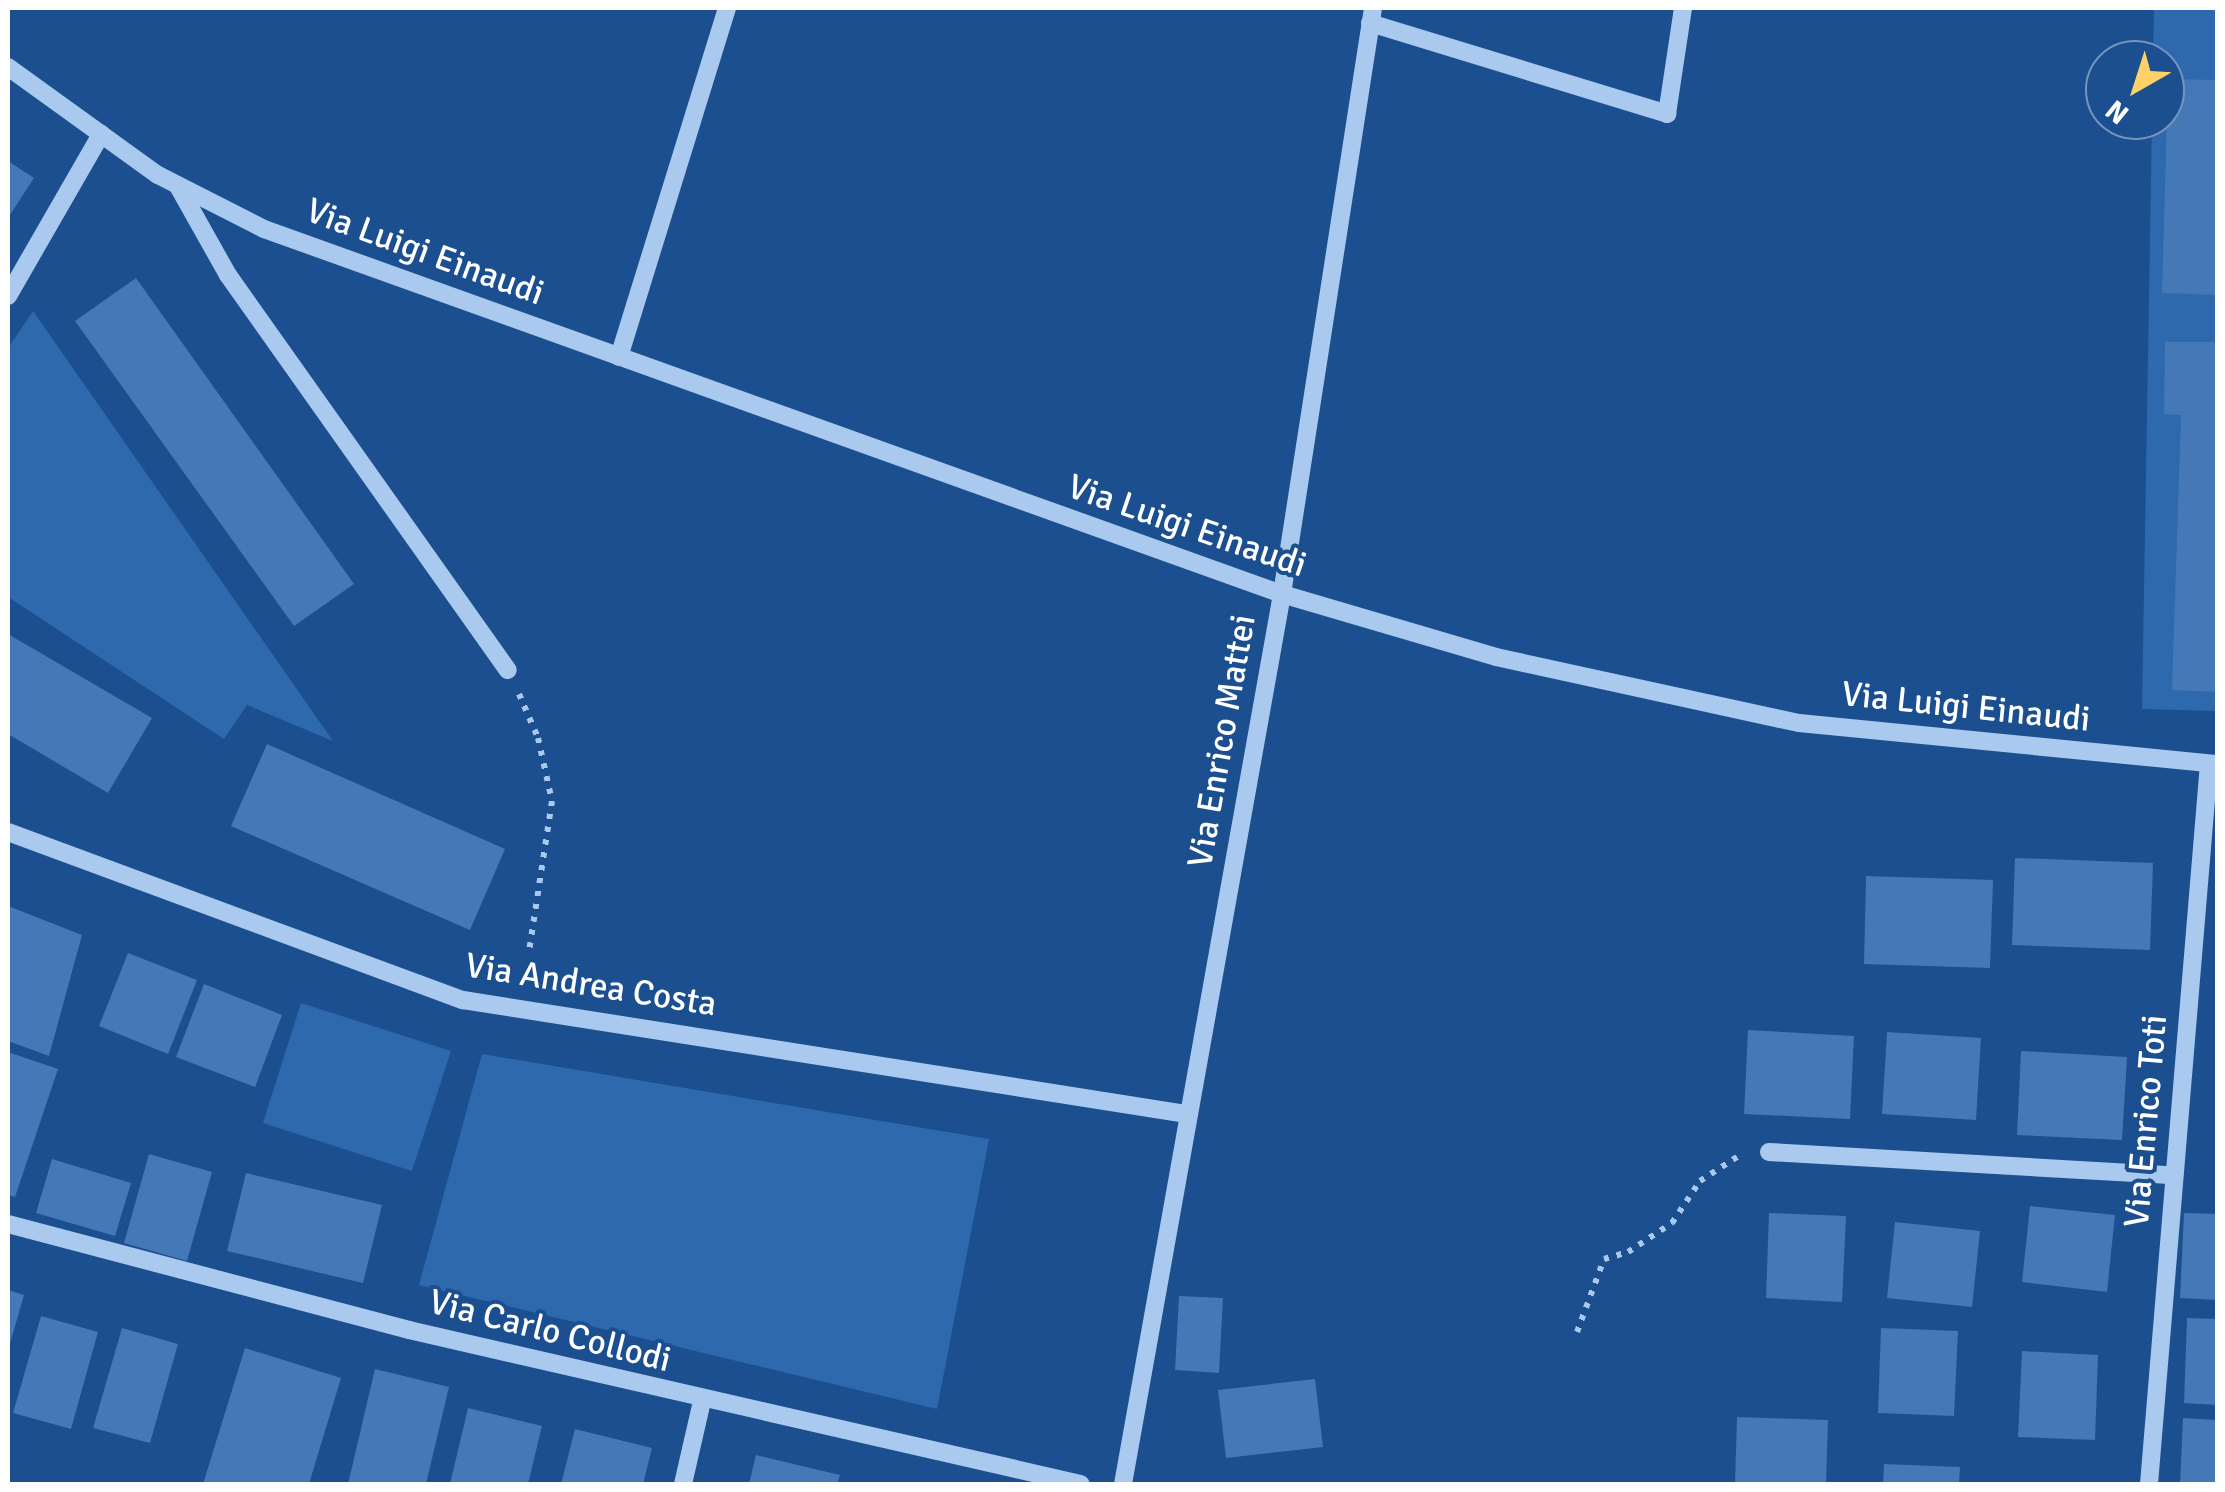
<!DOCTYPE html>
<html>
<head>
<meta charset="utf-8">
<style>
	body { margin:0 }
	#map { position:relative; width:2225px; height:1492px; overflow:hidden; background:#1b4f8f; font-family:Signika,sans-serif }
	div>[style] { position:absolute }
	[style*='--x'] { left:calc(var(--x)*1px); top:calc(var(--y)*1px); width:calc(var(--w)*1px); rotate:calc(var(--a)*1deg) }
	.green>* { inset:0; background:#2e69ad }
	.building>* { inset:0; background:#4478b7 }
	.path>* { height:6px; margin-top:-3px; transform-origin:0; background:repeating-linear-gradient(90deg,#a9c9ee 0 5px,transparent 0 13px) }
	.minor>* { height:18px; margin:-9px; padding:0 9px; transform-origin:9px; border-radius:9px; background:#a9c9ee }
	span { translate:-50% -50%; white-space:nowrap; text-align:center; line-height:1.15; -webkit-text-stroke:8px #1b4f8f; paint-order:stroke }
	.street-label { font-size:35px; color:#fff }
	.frame { position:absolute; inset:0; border:10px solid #fff; pointer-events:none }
	.north { position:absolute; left:2085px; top:40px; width:100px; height:100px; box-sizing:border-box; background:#1b4f8f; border:2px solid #7695bc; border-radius:50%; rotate:219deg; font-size:28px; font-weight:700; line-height:40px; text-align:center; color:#fff }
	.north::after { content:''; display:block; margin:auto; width:35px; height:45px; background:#ffd166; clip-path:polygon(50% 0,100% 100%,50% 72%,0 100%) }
</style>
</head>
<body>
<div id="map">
	<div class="green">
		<div style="clip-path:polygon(2154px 8px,2217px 8px,2217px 711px,2142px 709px,2152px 120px,2165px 120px,2165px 60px,2153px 60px)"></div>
		<div style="clip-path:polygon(33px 311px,333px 741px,247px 705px,224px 739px,8px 597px,8px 348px)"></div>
		<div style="clip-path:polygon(301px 1003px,451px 1051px,412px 1171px,263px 1123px)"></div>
		<div style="clip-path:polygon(482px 1054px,989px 1139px,937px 1409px,419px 1285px)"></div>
	</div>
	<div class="building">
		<div style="clip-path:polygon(2168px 79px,2218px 80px,2218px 295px,2162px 293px)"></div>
		<div style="clip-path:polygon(8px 161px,34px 178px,8px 218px)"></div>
		<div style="clip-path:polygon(136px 278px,354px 584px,294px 626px,75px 321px)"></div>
		<div style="clip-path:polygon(2165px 342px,2218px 342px,2218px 692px,2172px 690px,2181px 415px,2164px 414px)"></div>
		<div style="clip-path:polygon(8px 634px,152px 718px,108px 793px,8px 734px)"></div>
		<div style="clip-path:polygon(267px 744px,505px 849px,470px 930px,231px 826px)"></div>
		<div style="clip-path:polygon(2015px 858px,2153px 863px,2150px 950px,2012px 945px)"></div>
		<div style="clip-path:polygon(1866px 876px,1993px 880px,1990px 968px,1864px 964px)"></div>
		<div style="clip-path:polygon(8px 906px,82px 935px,49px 1056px,8px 1041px)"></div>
		<div style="clip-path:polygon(128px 953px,197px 980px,168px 1054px,99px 1026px)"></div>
		<div style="clip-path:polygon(204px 984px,282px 1015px,255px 1087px,176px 1057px)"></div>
		<div style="clip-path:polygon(1748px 1030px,1854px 1036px,1850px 1119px,1744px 1114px)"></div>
		<div style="clip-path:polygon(1887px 1032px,1981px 1038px,1976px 1120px,1882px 1114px)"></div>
		<div style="clip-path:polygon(2021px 1051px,2127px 1057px,2122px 1140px,2017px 1135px)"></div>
		<div style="clip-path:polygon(8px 1052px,58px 1069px,15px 1197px,8px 1195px)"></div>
		<div style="clip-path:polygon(149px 1154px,212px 1172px,187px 1261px,124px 1243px)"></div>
		<div style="clip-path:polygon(52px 1159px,131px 1183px,115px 1236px,36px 1213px)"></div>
		<div style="clip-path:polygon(246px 1173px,382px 1205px,363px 1283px,227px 1251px)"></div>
		<div style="clip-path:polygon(2030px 1206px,2115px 1215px,2107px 1292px,2022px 1282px)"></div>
		<div style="clip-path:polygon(1769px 1213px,1846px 1216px,1842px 1302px,1766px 1298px)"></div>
		<div style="clip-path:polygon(2184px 1213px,2218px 1214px,2218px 1300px,2180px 1298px)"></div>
		<div style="clip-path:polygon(1895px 1222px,1980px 1231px,1972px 1307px,1887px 1298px)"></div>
		<div style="clip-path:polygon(8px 1290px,24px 1295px,9px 1347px,8px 1347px)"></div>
		<div style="clip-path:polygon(1179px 1296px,1223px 1298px,1219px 1373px,1175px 1370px)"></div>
		<div style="clip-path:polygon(41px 1316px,98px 1332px,71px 1429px,13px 1413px)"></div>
		<div style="clip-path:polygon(2187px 1318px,2218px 1319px,2218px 1405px,2184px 1403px)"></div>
		<div style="clip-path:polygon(122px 1328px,178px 1344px,150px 1443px,93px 1428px)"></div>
		<div style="clip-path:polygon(1881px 1328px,1958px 1331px,1954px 1416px,1878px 1413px)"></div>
		<div style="clip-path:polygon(245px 1348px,341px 1378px,309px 1484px,203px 1484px)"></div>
		<div style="clip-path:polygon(2022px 1351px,2098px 1355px,2095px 1440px,2018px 1437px)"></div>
		<div style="clip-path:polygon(375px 1369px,449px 1387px,426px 1484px,348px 1484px)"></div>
		<div style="clip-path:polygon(1315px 1379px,1323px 1447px,1226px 1458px,1218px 1390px)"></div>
		<div style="clip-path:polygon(468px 1408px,542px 1426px,528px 1484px,450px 1484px)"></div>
		<div style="clip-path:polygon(1737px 1417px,1828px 1420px,1826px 1484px,1735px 1484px)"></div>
		<div style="clip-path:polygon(2183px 1418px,2218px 1420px,2218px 1484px,2180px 1484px)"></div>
		<div style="clip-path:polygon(575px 1429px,652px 1448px,643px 1484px,561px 1484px)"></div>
		<div style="clip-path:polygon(756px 1455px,840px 1475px,837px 1484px,749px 1484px)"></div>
		<div style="clip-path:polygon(1884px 1464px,1960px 1467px,1959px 1484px,1883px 1484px)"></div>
	</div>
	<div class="path">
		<div style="--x:519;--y:694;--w:48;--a:66.6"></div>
		<div style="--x:538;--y:738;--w:65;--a:77.5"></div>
		<div style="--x:552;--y:801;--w:153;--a:98.7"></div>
		<div style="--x:1577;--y:1332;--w:78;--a:-69.7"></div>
		<div style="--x:1604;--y:1259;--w:25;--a:-16"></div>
		<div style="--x:1628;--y:1252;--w:53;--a:-33.4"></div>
		<div style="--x:1672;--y:1223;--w:50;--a:-56.3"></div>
		<div style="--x:1700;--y:1181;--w:51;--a:-33.1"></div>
	</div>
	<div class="minor">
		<div style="--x:1370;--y:23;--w:311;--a:17"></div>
		<div style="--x:1667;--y:114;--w:107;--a:-81.4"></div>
		<div style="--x:8;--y:67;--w:185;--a:35.8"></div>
		<div style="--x:158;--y:175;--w:119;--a:27"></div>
		<div style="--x:264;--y:229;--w:1081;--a:19.73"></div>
		<div style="--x:1282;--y:594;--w:223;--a:16.4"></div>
		<div style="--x:1496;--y:657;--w:310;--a:12.3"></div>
		<div style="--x:1799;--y:723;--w:421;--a:5.6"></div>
		<div style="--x:178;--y:186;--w:102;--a:60.7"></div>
		<div style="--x:228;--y:275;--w:484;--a:54.7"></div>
		<div style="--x:8;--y:296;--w:187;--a:-60.1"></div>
		<div style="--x:619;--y:357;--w:365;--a:-72.8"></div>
		<div style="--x:8;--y:832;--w:485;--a:20.3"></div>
		<div style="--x:463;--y:1000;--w:733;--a:8.95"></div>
		<div style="--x:1769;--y:1152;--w:406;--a:3.3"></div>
		<div style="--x:8;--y:1224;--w:415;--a:14.8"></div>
		<div style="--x:409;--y:1330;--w:689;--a:12.91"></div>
		<div style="--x:683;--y:1484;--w:85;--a:-77.1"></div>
		<div style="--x:1123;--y:1484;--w:904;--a:-79.87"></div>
		<div style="--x:1282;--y:594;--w:593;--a:-81.17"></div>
		<div style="--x:2149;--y:1484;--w:722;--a:-85.24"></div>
	</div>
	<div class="street-label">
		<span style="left:425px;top:252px;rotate:20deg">Via Luigi Einaudi</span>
		<span style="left:1187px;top:526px;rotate:19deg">Via Luigi Einaudi</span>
		<span style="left:1966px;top:707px;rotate:6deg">Via Luigi Einaudi</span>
		<span style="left:1222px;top:741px;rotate:-80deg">Via Enrico Mattei</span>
		<span style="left:591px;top:985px;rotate:9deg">Via Andrea Costa</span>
		<span style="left:2146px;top:1121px;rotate:-85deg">Via Enrico Toti</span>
		<span style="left:550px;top:1331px;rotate:14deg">Via Carlo Collodi</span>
	</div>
	<div class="frame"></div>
	<div class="north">N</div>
</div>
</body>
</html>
